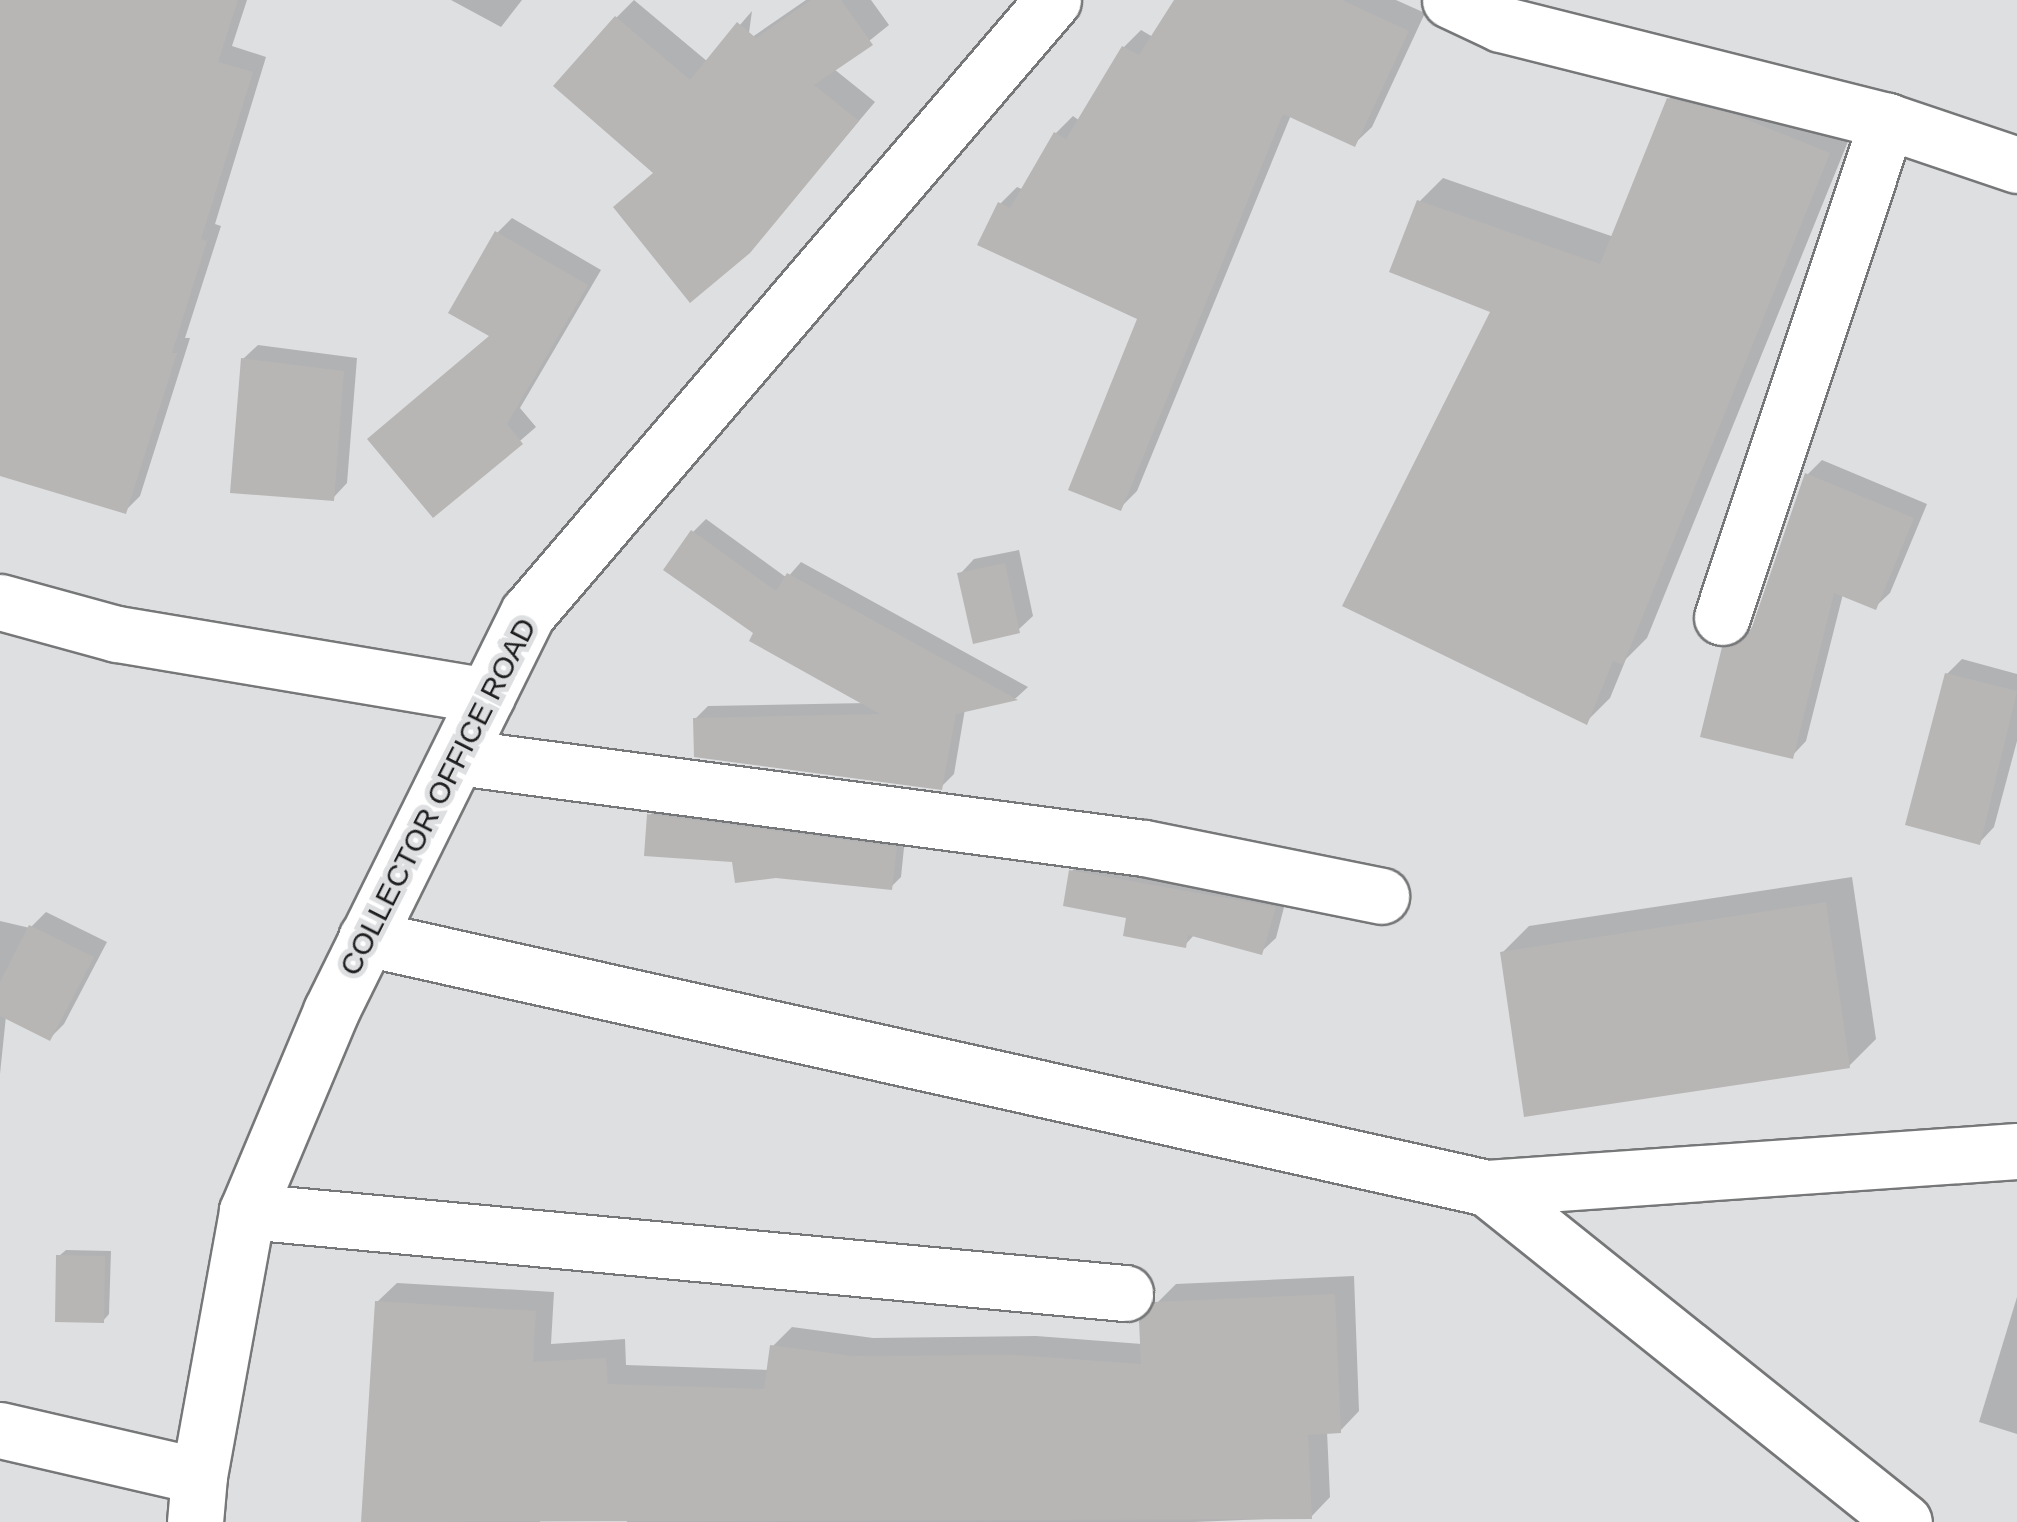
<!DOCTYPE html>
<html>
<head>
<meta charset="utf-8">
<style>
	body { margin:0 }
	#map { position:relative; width:2017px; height:1522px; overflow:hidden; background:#dedfe1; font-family:Helvetica,sans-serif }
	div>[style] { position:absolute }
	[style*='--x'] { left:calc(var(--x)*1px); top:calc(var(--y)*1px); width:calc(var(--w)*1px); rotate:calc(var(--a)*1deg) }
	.shadow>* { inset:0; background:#0003 }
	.building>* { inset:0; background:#b8b6b5 }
	.roads { filter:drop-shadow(2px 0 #767778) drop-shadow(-2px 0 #767778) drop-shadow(0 2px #767778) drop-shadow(0 -2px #767778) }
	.minor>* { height:55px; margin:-27.5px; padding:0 27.5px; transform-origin:27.5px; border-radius:27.5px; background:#fff }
	.secondary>* { height:55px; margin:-27.5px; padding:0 27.5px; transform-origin:27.5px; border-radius:27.5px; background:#fff }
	span { translate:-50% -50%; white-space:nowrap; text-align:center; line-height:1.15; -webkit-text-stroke:10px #dedfe1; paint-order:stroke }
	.street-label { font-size:30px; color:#1e1e1f }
</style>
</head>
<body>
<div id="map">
	<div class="shadow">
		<div style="clip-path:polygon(0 0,247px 0,232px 46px,266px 57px,215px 224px,221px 226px,185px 338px,190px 338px,140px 496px,125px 511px,0 473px)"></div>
		<div style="clip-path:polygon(451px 0,522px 0,501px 27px)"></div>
		<div style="clip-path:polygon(634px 0,708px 62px,752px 11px,748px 40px,806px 0,871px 0,889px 25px,834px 69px,875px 102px,749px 251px,655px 172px,616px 18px)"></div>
		<div style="clip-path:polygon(1177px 0,1396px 0,1425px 13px,1372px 127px,1354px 144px,1291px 115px,1137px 491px,1120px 508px,1141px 318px,1000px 204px,1017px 187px,1024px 190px,1056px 133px,1073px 116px,1080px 121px,1124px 47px,1141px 30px,1153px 37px)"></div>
		<div style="clip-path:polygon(1693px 75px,1853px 129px,1647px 638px,1626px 659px,1610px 698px,1586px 722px,1494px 311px,1419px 202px,1443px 178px,1614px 237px,1669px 99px)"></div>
		<div style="clip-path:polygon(512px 218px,601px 270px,520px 408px,536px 427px,434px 515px,492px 335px,497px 233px)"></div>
		<div style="clip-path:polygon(258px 345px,357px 358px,347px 483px,333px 498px,243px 359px)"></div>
		<div style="clip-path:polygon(1822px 460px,1927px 504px,1890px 593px,1875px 607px,1843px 594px,1806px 741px,1792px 756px,1725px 649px,1740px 634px,1753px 629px,1808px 474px)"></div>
		<div style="clip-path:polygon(706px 519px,787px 578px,801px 562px,1028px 687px,1016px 698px,965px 709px,954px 774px,941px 787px,695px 719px,708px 706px,866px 703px,756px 632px,693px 532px)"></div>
		<div style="clip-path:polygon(1019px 550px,1033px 616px,1018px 630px,960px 574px,974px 559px)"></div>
		<div style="clip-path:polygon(1962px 659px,2017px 674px,2017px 741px,1994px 827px,1980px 842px,1947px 674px)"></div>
		<div style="clip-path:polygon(660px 805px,905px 838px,901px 877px,891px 887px,734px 859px,650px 815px)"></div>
		<div style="clip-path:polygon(1086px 856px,1288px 892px,1276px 938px,1261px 952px,1195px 934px,1185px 945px,1129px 916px,1072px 871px)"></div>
		<div style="clip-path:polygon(1852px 877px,1876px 1039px,1849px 1066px,1502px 953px,1529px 926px)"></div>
		<div style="clip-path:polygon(46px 912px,107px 942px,64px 1024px,50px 1038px,6px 1016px,0 1074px,0 921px,30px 928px)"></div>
		<div style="clip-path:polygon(66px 1250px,111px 1251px,109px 1314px,103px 1321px,59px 1256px)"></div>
		<div style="clip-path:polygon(1354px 1276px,1359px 1411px,1340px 1431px,1327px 1431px,1330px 1497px,1311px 1517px,1195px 1522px,627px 1522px,622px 1508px,541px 1513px,540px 1522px,364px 1522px,377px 1302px,397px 1283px,554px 1292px,551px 1344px,625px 1339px,626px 1365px,769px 1370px,773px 1346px,792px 1327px,873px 1338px,1036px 1336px,1142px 1344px,1156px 1304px,1176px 1284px)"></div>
		<div style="clip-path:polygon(2017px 1297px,2017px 1434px,1979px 1422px)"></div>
	</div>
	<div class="building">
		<div style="clip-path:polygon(0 0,238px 0,218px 62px,253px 72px,201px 239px,207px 241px,172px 353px,177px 353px,126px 514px,0 476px)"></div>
		<div style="clip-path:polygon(811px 0,841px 0,873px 45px,814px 85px,859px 121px,750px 253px,690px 303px,613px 207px,653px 173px,553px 86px,615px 16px,690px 80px,737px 22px,756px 38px)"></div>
		<div style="clip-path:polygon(1174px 0,1342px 0,1409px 31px,1355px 147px,1283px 114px,1121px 511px,1068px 490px,1137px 319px,977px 245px,998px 202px,1010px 208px,1054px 132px,1066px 139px,1122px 46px,1139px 55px)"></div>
		<div style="clip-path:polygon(1667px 98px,1733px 114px,1830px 153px,1623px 665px,1613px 661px,1587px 725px,1342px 606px,1490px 312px,1389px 272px,1417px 200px,1600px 264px)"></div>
		<div style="clip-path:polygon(495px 231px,588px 285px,507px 424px,523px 444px,433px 518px,367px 439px,489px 336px,448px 313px)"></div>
		<div style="clip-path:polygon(241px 358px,344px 371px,334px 501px,230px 493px)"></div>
		<div style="clip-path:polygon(1805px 473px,1914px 518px,1876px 610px,1834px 593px,1793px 759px,1700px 737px,1722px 647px,1742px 641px,1752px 627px)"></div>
		<div style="clip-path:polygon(691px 530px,776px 591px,787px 573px,1018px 700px,956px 714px,942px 790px,694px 757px,693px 718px,880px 714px,749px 641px,753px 633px,663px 570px)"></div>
		<div style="clip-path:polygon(1005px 563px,1020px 633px,973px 644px,957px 573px)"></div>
		<div style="clip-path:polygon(1945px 673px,2017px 691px,1980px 845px,1905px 825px)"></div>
		<div style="clip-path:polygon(647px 814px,897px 847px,892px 890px,776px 878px,735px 883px,732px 862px,644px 856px)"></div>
		<div style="clip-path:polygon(1069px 870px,1276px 907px,1262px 955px,1188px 935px,1186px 948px,1123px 936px,1126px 918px,1063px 906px)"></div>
		<div style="clip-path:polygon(1826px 902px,1850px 1068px,1524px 1117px,1500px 952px)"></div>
		<div style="clip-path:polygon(29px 925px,94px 957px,50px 1041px,0 1016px,0 982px)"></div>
		<div style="clip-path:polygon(56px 1255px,105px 1256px,104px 1323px,55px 1322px)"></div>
		<div style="clip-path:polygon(1335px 1294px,1341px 1433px,1308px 1435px,1312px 1519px,361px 1522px,375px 1301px,536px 1311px,533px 1362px,606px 1358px,608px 1384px,764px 1389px,770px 1345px,852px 1356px,1015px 1355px,1141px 1364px,1139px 1321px,1154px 1302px)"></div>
	</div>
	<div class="roads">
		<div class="minor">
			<div style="--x:1450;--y:0;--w:56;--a:25.2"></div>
			<div style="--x:1501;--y:24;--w:398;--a:14.1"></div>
			<div style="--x:1887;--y:121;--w:137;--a:18.7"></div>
			<div style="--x:0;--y:602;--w:121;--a:15.3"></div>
			<div style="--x:117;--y:634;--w:375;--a:9.5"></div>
			<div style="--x:1722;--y:617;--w:523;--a:-71.6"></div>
			<div style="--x:458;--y:757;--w:692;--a:7.56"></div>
			<div style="--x:1144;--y:848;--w:242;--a:11.4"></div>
			<div style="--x:366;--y:938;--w:1149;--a:12.57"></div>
			<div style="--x:1487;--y:1188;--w:531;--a:-3.99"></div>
			<div style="--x:1487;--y:1188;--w:534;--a:38.69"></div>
			<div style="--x:247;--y:1211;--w:882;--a:5.34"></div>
			<div style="--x:0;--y:1430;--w:204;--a:13"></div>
		</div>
		<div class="secondary">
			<div style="--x:195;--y:1522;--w:46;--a:-85"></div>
			<div style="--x:199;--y:1476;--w:269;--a:-79.7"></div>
			<div style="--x:247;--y:1211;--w:217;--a:-67.2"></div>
			<div style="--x:331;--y:1011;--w:444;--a:-63.7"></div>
			<div style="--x:528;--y:613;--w:807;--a:-49.42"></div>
		</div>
	</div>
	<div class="street-label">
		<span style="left:438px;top:797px;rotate:-63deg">COLLECTOR OFFICE ROAD</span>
	</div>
</div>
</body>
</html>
